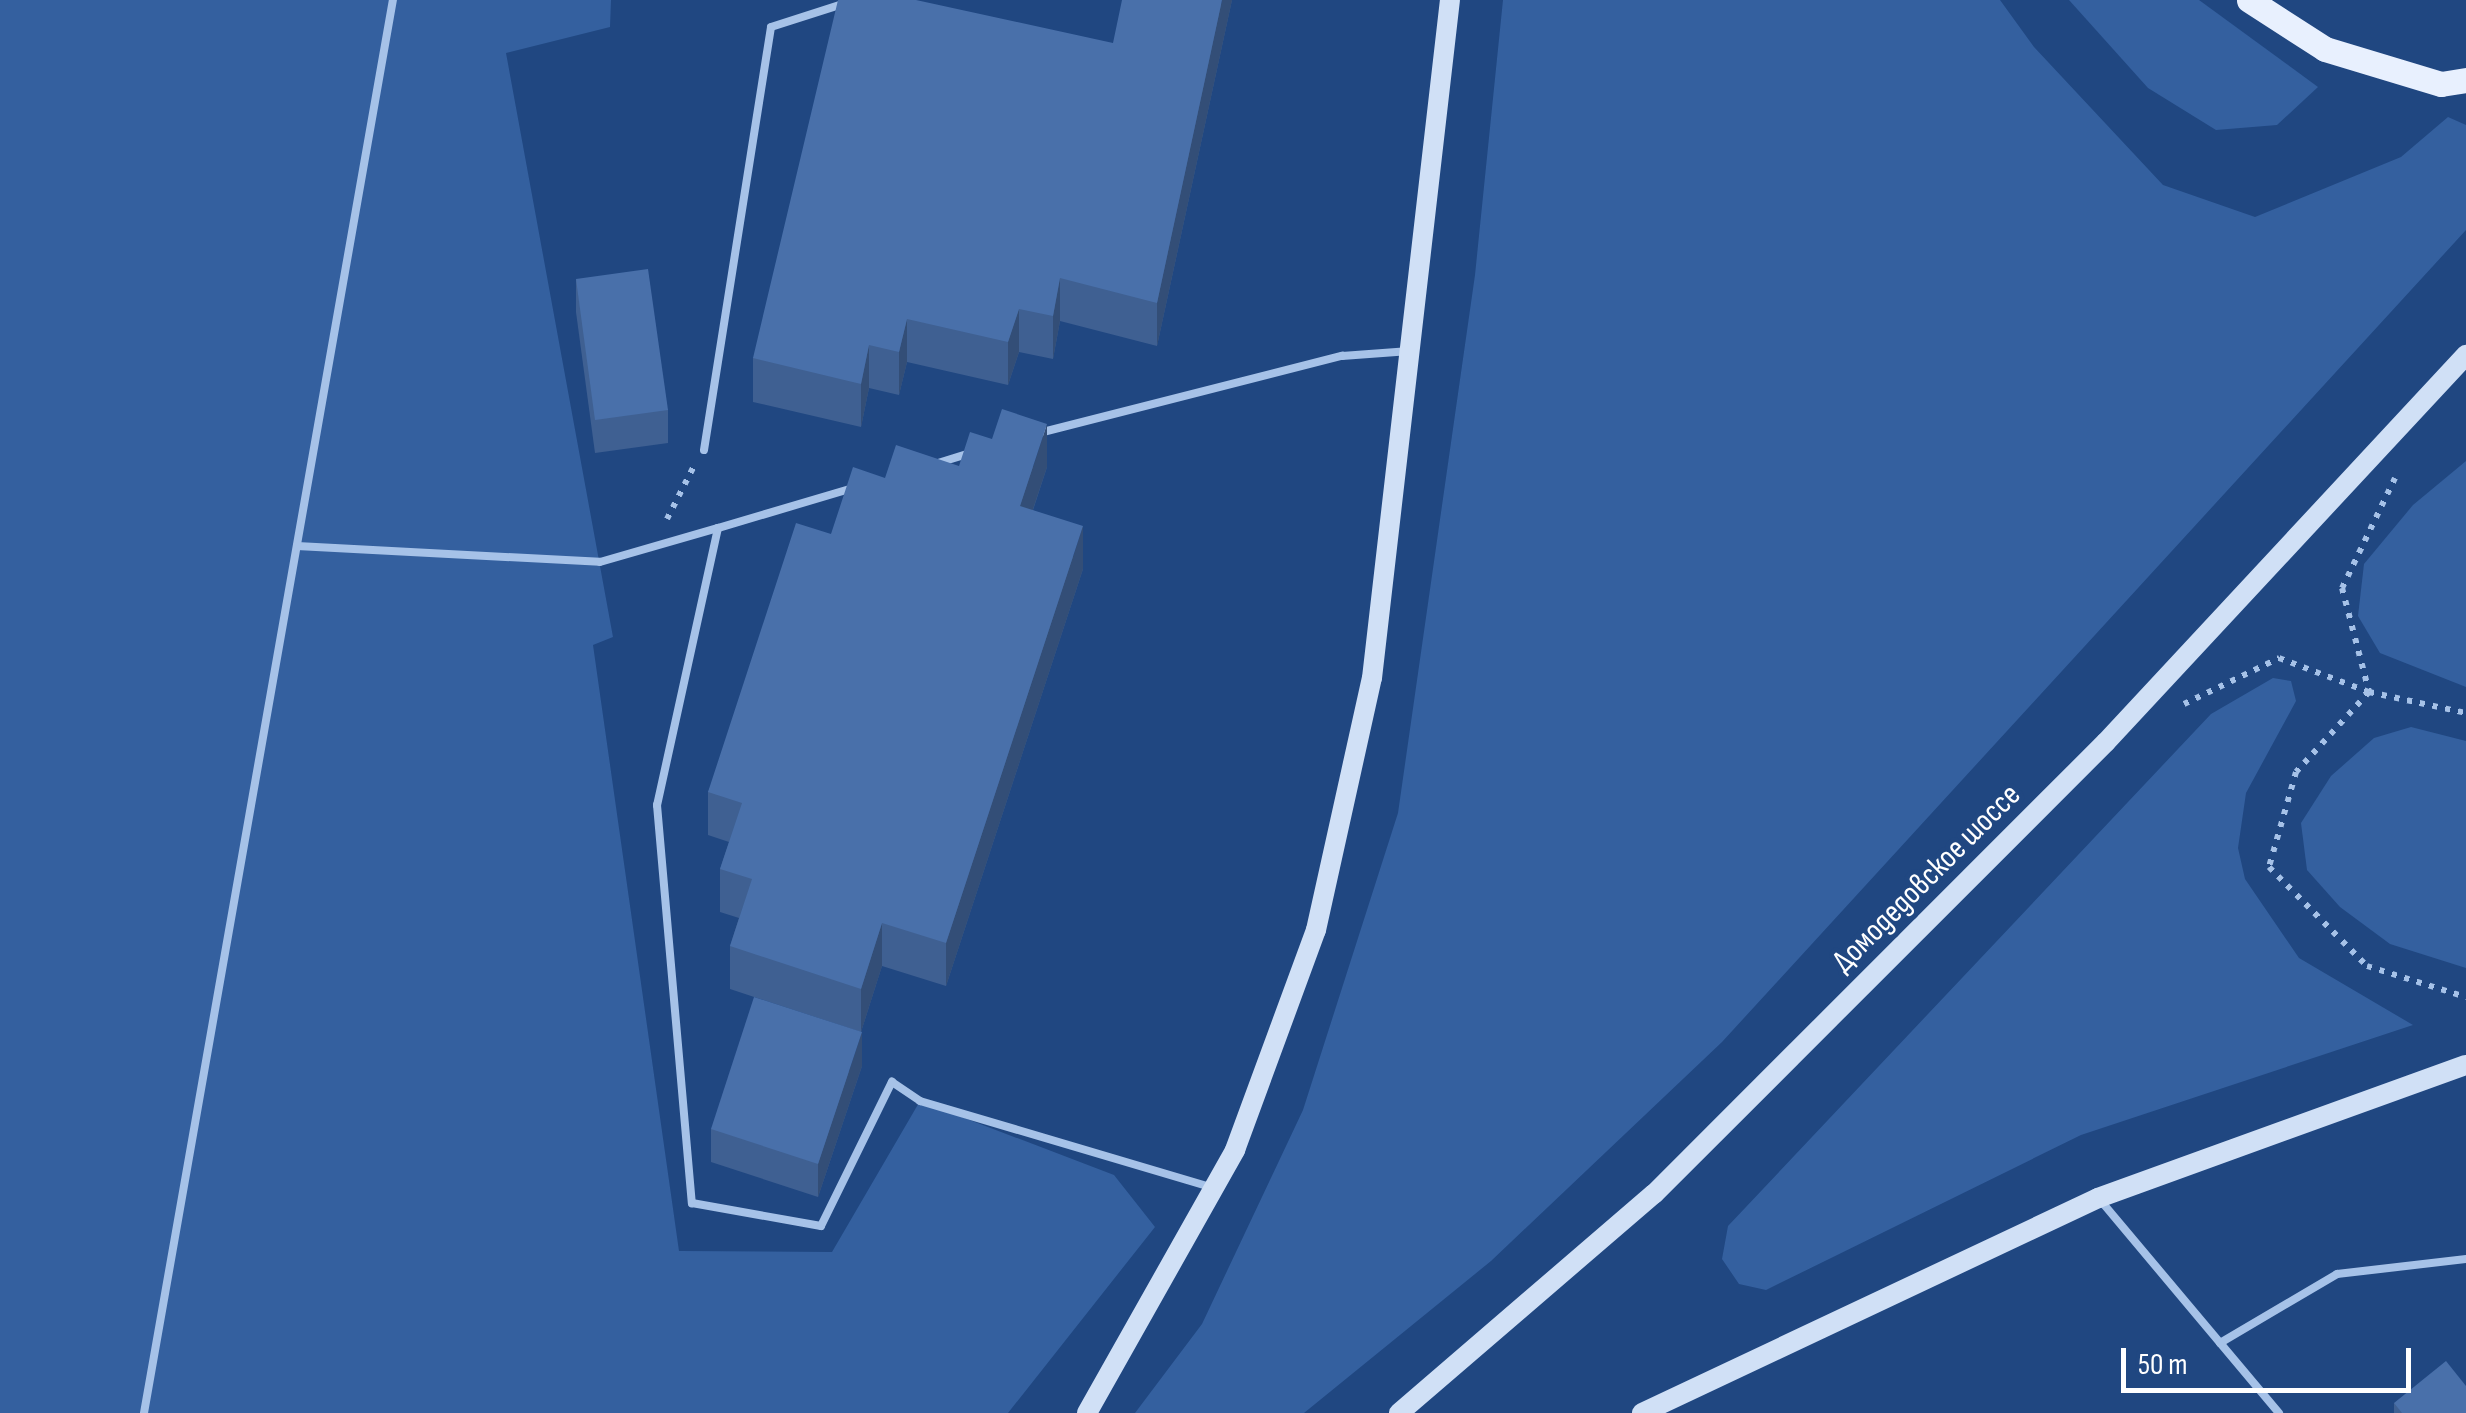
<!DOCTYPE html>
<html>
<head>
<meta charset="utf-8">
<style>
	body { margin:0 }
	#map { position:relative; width:2466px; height:1413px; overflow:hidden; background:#204781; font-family:"Sofia Sans Condensed",sans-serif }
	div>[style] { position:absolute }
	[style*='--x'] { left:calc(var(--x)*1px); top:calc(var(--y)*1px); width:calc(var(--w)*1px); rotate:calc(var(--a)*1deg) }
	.green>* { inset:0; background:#34609f }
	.path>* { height:6px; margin-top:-3px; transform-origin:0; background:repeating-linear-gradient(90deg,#a6c2e8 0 5px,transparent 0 13px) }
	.lane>* { height:8px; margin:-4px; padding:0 4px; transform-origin:4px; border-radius:4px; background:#a6c2e8 }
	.secondary>* { height:20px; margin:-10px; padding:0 10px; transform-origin:10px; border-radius:10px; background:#d0e0f6 }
	.primary>* { height:25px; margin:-12.5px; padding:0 12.5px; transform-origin:12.5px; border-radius:12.5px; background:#e8f0fe }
	.wall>* { inset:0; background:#3f6092 }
	.shaded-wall>* { inset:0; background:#334e77 }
	.building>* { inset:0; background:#4970aa }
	span { translate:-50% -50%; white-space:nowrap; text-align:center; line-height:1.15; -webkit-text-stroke:10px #204781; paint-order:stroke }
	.street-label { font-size:32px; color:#fff }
	.scale { position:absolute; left:2121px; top:1348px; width:290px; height:45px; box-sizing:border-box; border:5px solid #fff; border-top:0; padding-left:12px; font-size:30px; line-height:35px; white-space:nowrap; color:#fff; -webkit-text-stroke:8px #204781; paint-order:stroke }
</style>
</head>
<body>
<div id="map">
	<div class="green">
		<div style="clip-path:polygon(0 0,611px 0,610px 27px,506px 53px,613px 637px,593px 645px,679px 1251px,832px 1252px,920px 1101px,1114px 1175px,1155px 1227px,1008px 1413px,0 1413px)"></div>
		<div style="clip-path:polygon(1503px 0,2000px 0,2034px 47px,2163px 185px,2255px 217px,2401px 157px,2448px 117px,2466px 125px,2466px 230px,1722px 1042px,1491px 1261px,1304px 1413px,1135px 1413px,1202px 1324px,1303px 1110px,1398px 813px,1475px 275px)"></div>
		<div style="clip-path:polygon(2069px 0,2199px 0,2318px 87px,2277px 125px,2216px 130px,2148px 88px)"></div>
		<div style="clip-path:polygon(2466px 461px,2466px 687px,2380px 653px,2358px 616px,2364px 564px,2413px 505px)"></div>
		<div style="clip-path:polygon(2273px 678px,2291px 681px,2296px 701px,2246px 793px,2238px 848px,2245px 879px,2299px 958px,2413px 1025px,2081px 1135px,1766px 1290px,1739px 1284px,1722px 1259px,1728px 1226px,2211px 714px)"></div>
		<div style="clip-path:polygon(2411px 727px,2466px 741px,2466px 968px,2390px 944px,2340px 907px,2307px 870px,2301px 823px,2331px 776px,2374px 738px)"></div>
	</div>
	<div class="path">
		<div style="--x:2395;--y:478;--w:122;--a:115.7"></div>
		<div style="--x:2342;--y:588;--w:107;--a:75.4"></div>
		<div style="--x:2369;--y:692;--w:99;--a:12.2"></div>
		<div style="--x:667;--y:519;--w:57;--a:-63"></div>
		<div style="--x:2184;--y:704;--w:106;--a:-25.8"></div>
		<div style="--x:2279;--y:658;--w:96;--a:20.7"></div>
		<div style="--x:2369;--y:692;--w:108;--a:132.4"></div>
		<div style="--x:2296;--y:772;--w:99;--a:105.9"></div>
		<div style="--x:2269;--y:867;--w:139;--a:45.3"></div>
		<div style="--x:2367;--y:966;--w:104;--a:17.4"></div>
	</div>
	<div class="lane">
		<div style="--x:1039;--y:433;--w:313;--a:-14.3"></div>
		<div style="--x:1342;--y:356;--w:68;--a:-4.2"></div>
		<div style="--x:704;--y:450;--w:428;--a:-81"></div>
		<div style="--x:771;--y:27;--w:88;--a:-17.8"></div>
		<div style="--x:938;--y:463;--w:31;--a:-17"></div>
		<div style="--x:853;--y:488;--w:141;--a:163.5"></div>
		<div style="--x:718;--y:528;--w:284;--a:102.4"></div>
		<div style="--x:657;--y:805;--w:400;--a:85"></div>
		<div style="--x:692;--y:1203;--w:131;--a:10.1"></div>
		<div style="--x:821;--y:1226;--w:161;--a:-63.8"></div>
		<div style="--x:892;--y:1082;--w:34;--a:34"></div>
		<div style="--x:920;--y:1101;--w:302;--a:16.5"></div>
		<div style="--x:297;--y:546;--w:303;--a:3"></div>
		<div style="--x:600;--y:562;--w:123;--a:-16.1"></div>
		<div style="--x:2101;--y:1201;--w:277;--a:50"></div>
		<div style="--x:2220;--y:1343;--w:136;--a:-30.5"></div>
		<div style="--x:2337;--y:1274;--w:130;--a:-6.6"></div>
		<div style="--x:144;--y:1413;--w:1435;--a:-80.01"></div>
	</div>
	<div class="secondary">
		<div style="--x:1087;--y:1413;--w:302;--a:-60.6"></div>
		<div style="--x:1235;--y:1150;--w:234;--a:-69.8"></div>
		<div style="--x:1316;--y:930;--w:258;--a:-77.5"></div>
		<div style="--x:1372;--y:678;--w:682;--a:-83.44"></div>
		<div style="--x:1399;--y:1413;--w:336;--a:-40.7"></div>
		<div style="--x:1654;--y:1194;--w:639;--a:-45"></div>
		<div style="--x:2106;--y:742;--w:529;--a:-47.07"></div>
		<div style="--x:1642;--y:1413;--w:504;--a:-25.24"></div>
		<div style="--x:2098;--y:1198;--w:391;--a:-19.9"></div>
	</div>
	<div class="primary">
		<div style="--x:2249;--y:0;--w:90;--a:32.8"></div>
		<div style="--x:2325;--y:49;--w:121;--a:16.8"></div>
		<div style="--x:2441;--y:84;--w:25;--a:-9"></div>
	</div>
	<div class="wall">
		<div style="clip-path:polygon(1232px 0,1157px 346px,1060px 321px,1053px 359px,1019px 352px,1008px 385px,907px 362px,899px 395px,869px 388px,861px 427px,753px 402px,753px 358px,1113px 43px)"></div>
		<div style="clip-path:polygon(576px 279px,668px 410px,668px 443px,595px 453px,576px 312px)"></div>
		<div style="clip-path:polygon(959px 466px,1047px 467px,1033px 510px,1083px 569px,946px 986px,882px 966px,861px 1032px,730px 989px,730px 946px,739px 918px,720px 912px,720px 869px,729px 842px,708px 835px,708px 792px,831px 534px,885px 478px)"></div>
		<div style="clip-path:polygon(862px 1066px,818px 1197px,711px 1162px,711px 1129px)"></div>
		<div style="clip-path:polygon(2394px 1403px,2466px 1413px,2394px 1413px)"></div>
	</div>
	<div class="shaded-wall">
		<div style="clip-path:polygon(1222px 0,1232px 0,1157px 346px,1157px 303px)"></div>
		<div style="clip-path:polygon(1060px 278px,1060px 321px,1053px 359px,1053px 316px)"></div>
		<div style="clip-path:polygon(1019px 309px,1019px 352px,1008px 385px,1008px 342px)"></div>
		<div style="clip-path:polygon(907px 319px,907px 362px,899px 395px,899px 352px)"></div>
		<div style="clip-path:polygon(869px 345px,869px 388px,861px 427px,861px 384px)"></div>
		<div style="clip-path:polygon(1047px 424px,1047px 467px,1020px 548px,1020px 506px)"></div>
		<div style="clip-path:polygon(1083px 526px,1083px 569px,946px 986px,946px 943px)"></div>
		<div style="clip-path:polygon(882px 923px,882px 966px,861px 1032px,861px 989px)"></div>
		<div style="clip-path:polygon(862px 1032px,862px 1066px,818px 1197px,818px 1164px)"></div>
	</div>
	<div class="building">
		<div style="clip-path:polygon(838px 0,916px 0,1113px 43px,1122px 0,1222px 0,1157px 303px,1060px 278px,1053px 316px,1019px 309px,1008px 342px,907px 319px,899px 352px,869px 345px,861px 384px,753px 358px)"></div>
		<div style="clip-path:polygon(648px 269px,668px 410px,595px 420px,576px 279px)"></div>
		<div style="clip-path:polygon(1002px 409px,1047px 424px,1020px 506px,1083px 526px,946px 943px,882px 923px,861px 989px,730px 946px,752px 879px,720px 869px,742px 803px,708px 792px,796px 523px,831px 534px,853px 467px,885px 478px,896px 445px,959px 466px,970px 432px,992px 439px)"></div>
		<div style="clip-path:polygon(754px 997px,862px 1032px,818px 1164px,711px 1129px)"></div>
		<div style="clip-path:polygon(2446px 1361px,2466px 1386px,2466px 1413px,2402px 1413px,2394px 1403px)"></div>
	</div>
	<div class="street-label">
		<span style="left:1927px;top:879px;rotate:-45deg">Домодедовское шоссе</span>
	</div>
	<div class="scale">50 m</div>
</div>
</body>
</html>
